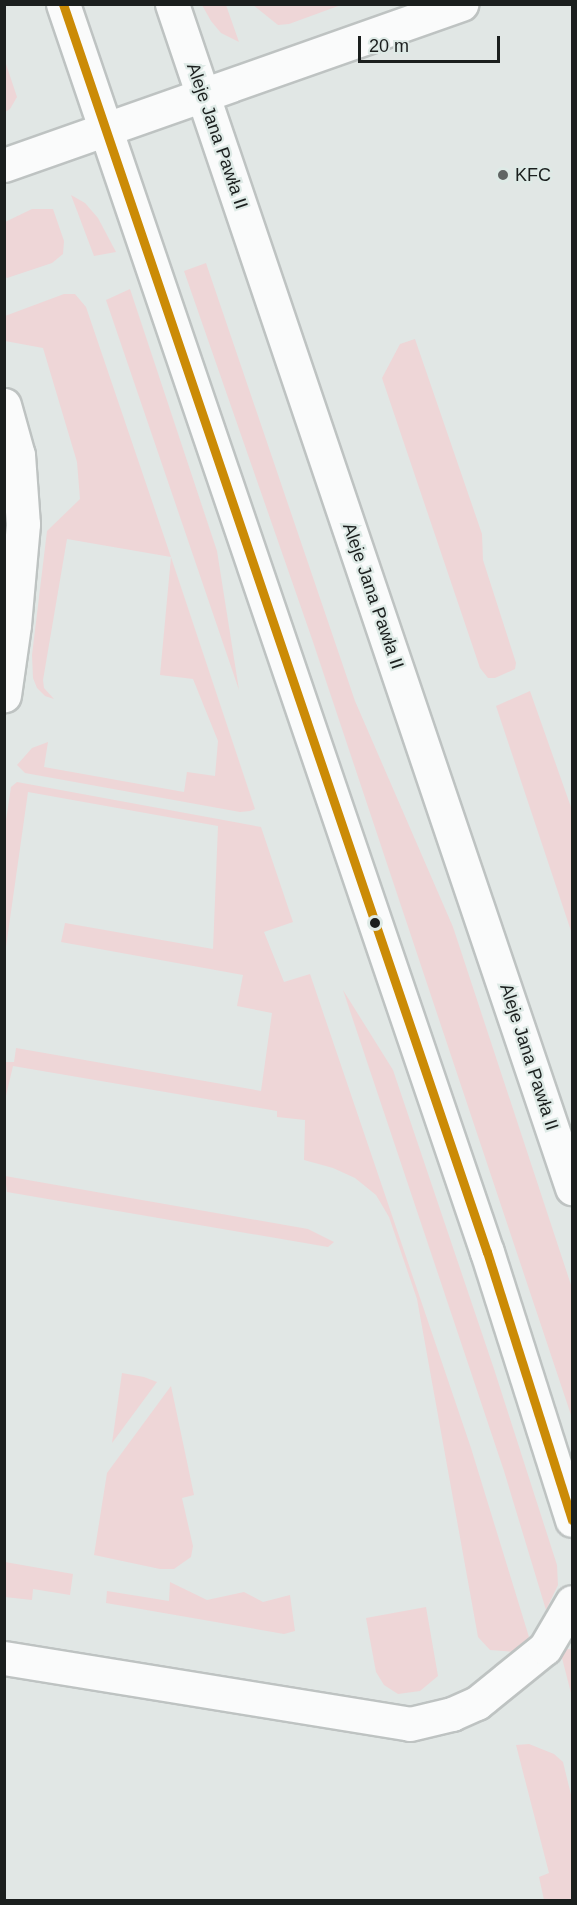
<!DOCTYPE html>
<html>
<head>
<meta charset="utf-8">
<style>
	body { margin:0 }
	#map { position:relative; width:577px; height:1905px; overflow:hidden; background:#e1e7e5; font-family:Helvetica,sans-serif }
	div>[style] { position:absolute }
	[style*='--x'] { left:calc(var(--x)*1px); top:calc(var(--y)*1px); width:calc(var(--w)*1px); rotate:calc(var(--a)*1deg) }
	.green>* { inset:0; background:#eed6d7 }
	.roads { filter:drop-shadow(2px 0 #bec3c2) drop-shadow(-2px 0 #bec3c2) drop-shadow(0 2px #bec3c2) drop-shadow(0 -2px #bec3c2) }
	.street>* { height:33px; margin:-16.5px; padding:0 16.5px; transform-origin:16.5px; border-radius:16.5px; background:#fafbfb }
	.secondary>* { height:33px; margin:-16.5px; padding:0 16.5px; transform-origin:16.5px; border-radius:16.5px; background:#fafbfb }
	.bus-1>* { height:9px; margin:-4.5px; padding:0 4.5px; transform-origin:4.5px; border-radius:4.5px; background:#cb8b06 }
	.dots>* { width:16px; height:16px; translate:-50% -50%; box-sizing:border-box; border:3px solid #deeae6; border-radius:50% }
	span { translate:-50% -50%; white-space:nowrap; text-align:center; line-height:1.15; -webkit-text-stroke:4.5px #deeae6; paint-order:stroke }
	.street-label { font-size:18px; color:#1b1f1e }
	.poi-label { font-size:18px; color:#1b1f1e }
	.left { translate:0 -50%; text-align:left }
	.frame { position:absolute; inset:0; border:6px solid #1b1f1e; pointer-events:none }
	.scale { position:absolute; left:358px; top:36px; width:142px; height:27px; box-sizing:border-box; border:3px solid #1b1f1e; border-top:0; padding-left:8px; font-size:18px; line-height:21px; white-space:nowrap; color:#1b1f1e; -webkit-text-stroke:4px #deeae6; paint-order:stroke }
</style>
</head>
<body>
<div id="map">
	<div class="green">
		<div style="clip-path:polygon(202px 5px,226px 5px,239px 42px,221px 33px,211px 21px)"></div>
		<div style="clip-path:polygon(253px 5px,253px 4px,341px 5px,289px 24px,278px 25px)"></div>
		<div style="clip-path:polygon(4px 58px,17px 97px,10px 109px,5px 112px)"></div>
		<div style="clip-path:polygon(71px 195px,85px 203px,98px 218px,116px 252px,94px 256px)"></div>
		<div style="clip-path:polygon(32px 209px,53px 209px,64px 241px,63px 254px,52px 263px,7px 278px,4px 276px,5px 222px)"></div>
		<div style="clip-path:polygon(206px 263px,355px 701px,453px 927px,572px 1288px,572px 1418px,312px 639px,184px 271px)"></div>
		<div style="clip-path:polygon(130px 289px,217px 551px,239px 690px,106px 300px)"></div>
		<div style="clip-path:polygon(64px 294px,75px 294px,86px 307px,171px 557px,255px 809px,250px 811px,240px 812px,25px 773px,17px 765px,32px 748px,48px 742px,44px 767px,184px 792px,187px 772px,215px 776px,218px 741px,193px 679px,160px 675px,171px 557px,67px 539px,43px 680px,44px 688px,54px 699px,45px 696px,37px 688px,33px 678px,32px 655px,47px 531px,80px 499px,77px 462px,43px 348px,5px 341px,5px 316px)"></div>
		<div style="clip-path:polygon(415px 339px,482px 534px,483px 560px,516px 663px,515px 669px,495px 678px,488px 678px,480px 668px,382px 378px,400px 344px)"></div>
		<div style="clip-path:polygon(530px 691px,572px 810px,572px 934px,496px 706px)"></div>
		<div style="clip-path:polygon(17px 782px,261px 827px,293px 922px,264px 932px,284px 982px,310px 974px,471px 1448px,529px 1637px,515px 1652px,490px 1650px,478px 1637px,417px 1299px,389px 1217px,376px 1195px,355px 1178px,333px 1168px,304px 1160px,305px 1120px,277px 1117px,277px 1111px,13px 1066px,5px 1100px,5px 1062px,14px 1062px,16px 1048px,261px 1091px,272px 1013px,237px 1006px,243px 975px,61px 942px,65px 923px,213px 949px,218px 826px,28px 792px,5px 954px,5px 827px,11px 787px)"></div>
		<div style="clip-path:polygon(343px 990px,393px 1070px,494px 1369px,557px 1565px,558px 1585px,546px 1610px,504px 1471px)"></div>
		<div style="clip-path:polygon(5px 1176px,308px 1229px,334px 1242px,328px 1247px,7px 1192px)"></div>
		<div style="clip-path:polygon(122px 1373px,144px 1377px,157px 1382px,112px 1443px)"></div>
		<div style="clip-path:polygon(171px 1386px,194px 1495px,182px 1498px,193px 1546px,191px 1557px,174px 1569px,160px 1569px,94px 1555px,107px 1473px)"></div>
		<div style="clip-path:polygon(5px 1562px,73px 1574px,70px 1595px,33px 1589px,32px 1600px,5px 1597px)"></div>
		<div style="clip-path:polygon(170px 1582px,207px 1600px,244px 1592px,263px 1602px,290px 1595px,295px 1631px,284px 1634px,106px 1603px,107px 1591px,169px 1601px)"></div>
		<div style="clip-path:polygon(426px 1607px,438px 1676px,420px 1691px,398px 1694px,384px 1685px,376px 1672px,366px 1618px)"></div>
		<div style="clip-path:polygon(565px 1649px,572px 1649px,572px 1697px,561px 1654px)"></div>
		<div style="clip-path:polygon(529px 1744px,554px 1754px,563px 1762px,572px 1799px,572px 1900px,544px 1900px,539px 1877px,549px 1873px,516px 1745px)"></div>
	</div>
	<div class="roads">
		<div class="street">
			<div style="--x:4;--y:165;--w:485;--a:-19.4"></div>
			<div style="--x:4;--y:405;--w:52;--a:74.4"></div>
			<div style="--x:18;--y:455;--w:69;--a:85.9"></div>
			<div style="--x:23;--y:524;--w:101;--a:95.1"></div>
			<div style="--x:14;--y:625;--w:71;--a:98.1"></div>
			<div style="--x:4;--y:1658;--w:411;--a:9.2"></div>
			<div style="--x:410;--y:1724;--w:43;--a:-13.4"></div>
			<div style="--x:452;--y:1714;--w:27;--a:-24"></div>
			<div style="--x:477;--y:1703;--w:87;--a:-39"></div>
			<div style="--x:545;--y:1648;--w:53;--a:-59.6"></div>
		</div>
		<div class="secondary">
			<div style="--x:63;--y:4;--w:1318;--a:71.24"></div>
			<div style="--x:487;--y:1252;--w:281;--a:72.4"></div>
			<div style="--x:172;--y:4;--w:1250;--a:71.33"></div>
		</div>
	</div>
	<div class="bus-1">
		<div style="--x:63;--y:4;--w:1318;--a:71.24"></div>
		<div style="--x:487;--y:1252;--w:281;--a:72.4"></div>
	</div>
	<div class="dots">
		<div style="left:503px;top:175px;background:#606564"></div>
		<div style="left:375px;top:923px;background:#1b1f1e"></div>
	</div>
	<div class="street-label">
		<span style="left:217px;top:136px;rotate:71deg">Aleje Jana Pawła II</span>
		<span style="left:373px;top:596px;rotate:71deg">Aleje Jana Pawła II</span>
		<span style="left:529px;top:1057px;rotate:72deg">Aleje Jana Pawła II</span>
	</div>
	<div class="poi-label">
		<span class="left" style="left:515px;top:175px">KFC</span>
	</div>
	<div class="frame"></div>
	<div class="scale">20 m</div>
</div>
</body>
</html>
